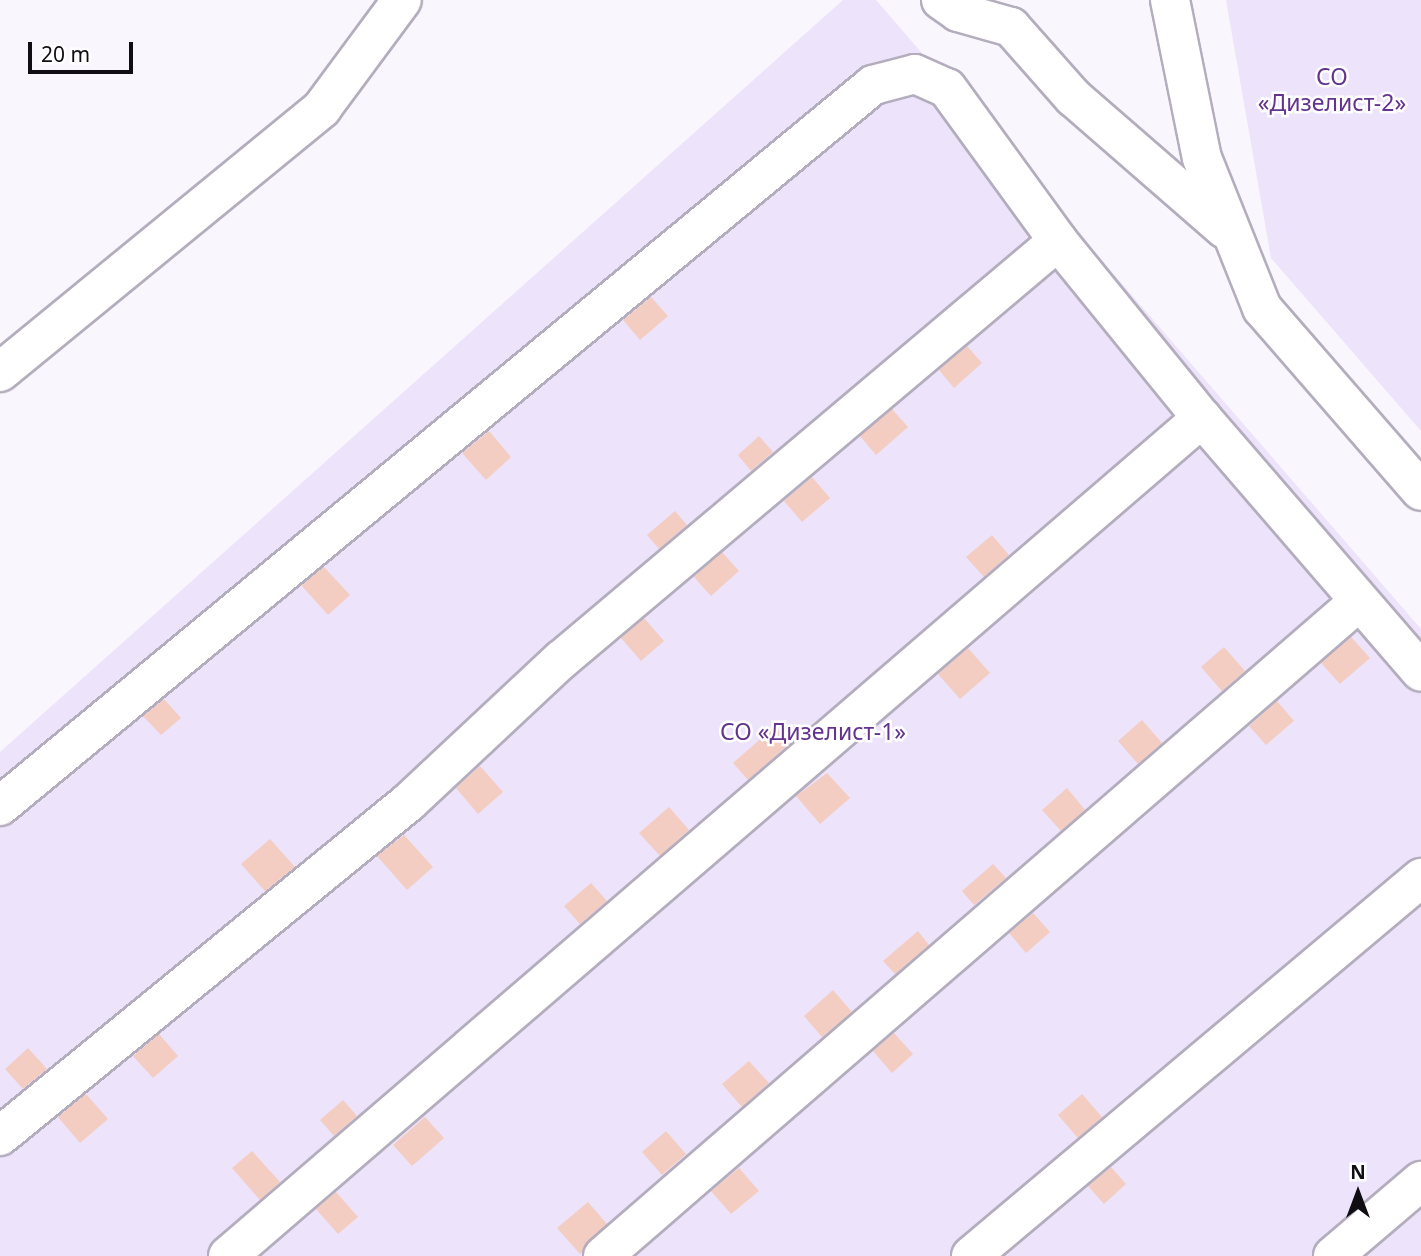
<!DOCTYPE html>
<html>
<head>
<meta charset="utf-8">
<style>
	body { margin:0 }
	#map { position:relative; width:1421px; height:1256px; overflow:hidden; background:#f9f6fd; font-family:"Noto Sans",sans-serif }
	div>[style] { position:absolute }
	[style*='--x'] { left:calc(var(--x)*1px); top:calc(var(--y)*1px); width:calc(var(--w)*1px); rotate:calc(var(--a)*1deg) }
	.green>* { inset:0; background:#ede3fb }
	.building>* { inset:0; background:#f3cdc2 }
	.roads { filter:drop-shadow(2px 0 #b4adbd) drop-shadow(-2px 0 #b4adbd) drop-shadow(0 2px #b4adbd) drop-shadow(0 -2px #b4adbd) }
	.minor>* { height:38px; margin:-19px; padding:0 19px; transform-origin:19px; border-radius:19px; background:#fff }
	span { translate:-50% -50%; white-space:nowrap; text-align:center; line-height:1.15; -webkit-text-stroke:5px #fff; paint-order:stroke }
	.park-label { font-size:23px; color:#63338e }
	.north { position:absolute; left:1323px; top:1158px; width:70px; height:70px; -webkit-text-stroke:5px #fff; paint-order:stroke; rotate:0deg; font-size:19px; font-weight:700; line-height:28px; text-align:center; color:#100d13 }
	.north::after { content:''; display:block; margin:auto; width:24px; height:32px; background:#100d13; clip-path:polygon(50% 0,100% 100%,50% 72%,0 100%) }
	.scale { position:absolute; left:28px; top:42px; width:105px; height:32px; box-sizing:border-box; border:4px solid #100d13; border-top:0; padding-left:9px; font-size:21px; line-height:24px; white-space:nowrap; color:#100d13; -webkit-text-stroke:5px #fff; paint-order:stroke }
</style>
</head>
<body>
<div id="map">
	<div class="green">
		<div style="clip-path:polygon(843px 0,876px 0,1421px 629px,1421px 1256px,0 1256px,0 752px)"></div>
		<div style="clip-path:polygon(1226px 0,1421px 0,1421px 431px,1271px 258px)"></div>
	</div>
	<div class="building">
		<div style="clip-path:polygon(651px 297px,668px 316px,640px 340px,623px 320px)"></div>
		<div style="clip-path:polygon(967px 346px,982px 363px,954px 388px,939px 370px)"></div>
		<div style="clip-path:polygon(892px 409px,908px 427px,876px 455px,860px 436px)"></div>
		<div style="clip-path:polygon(489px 431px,511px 457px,486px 480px,462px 453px)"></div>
		<div style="clip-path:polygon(759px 436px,773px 452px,751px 471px,738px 455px)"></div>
		<div style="clip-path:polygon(812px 477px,830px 498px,802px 522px,784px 501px)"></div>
		<div style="clip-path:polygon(675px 511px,687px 525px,659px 549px,647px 535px)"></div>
		<div style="clip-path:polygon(992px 535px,1009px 555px,984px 577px,966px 557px)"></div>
		<div style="clip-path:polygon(722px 552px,739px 571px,711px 596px,694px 577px)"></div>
		<div style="clip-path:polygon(324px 567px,350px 595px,328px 615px,301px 585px)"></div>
		<div style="clip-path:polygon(644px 618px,664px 641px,641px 661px,621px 638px)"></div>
		<div style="clip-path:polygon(1351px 637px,1370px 658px,1340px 684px,1321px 663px)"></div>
		<div style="clip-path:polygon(1224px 647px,1245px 671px,1222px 691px,1201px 667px)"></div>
		<div style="clip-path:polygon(968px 648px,990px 673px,960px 699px,938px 674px)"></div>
		<div style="clip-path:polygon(164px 699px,181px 718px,161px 735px,143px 716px)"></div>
		<div style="clip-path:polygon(1277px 701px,1294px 721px,1266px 745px,1249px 726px)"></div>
		<div style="clip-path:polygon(1142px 720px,1162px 743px,1138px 764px,1118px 741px)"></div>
		<div style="clip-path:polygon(775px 726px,790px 743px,748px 780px,733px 763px)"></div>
		<div style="clip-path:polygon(480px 766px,503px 792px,478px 814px,456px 788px)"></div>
		<div style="clip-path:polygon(827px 773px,850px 798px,820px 824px,796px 796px)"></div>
		<div style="clip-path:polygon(1067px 788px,1085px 810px,1061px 831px,1042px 810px)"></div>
		<div style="clip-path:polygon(669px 807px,689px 830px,660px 856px,639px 833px)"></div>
		<div style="clip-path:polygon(404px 835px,433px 867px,407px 890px,377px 856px)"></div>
		<div style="clip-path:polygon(270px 839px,295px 867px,265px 891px,241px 864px)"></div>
		<div style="clip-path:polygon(993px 864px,1006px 878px,974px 905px,962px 891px)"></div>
		<div style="clip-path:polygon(591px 883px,607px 901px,580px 924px,564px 906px)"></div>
		<div style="clip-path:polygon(1033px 913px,1050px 932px,1026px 953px,1009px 933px)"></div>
		<div style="clip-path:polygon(918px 931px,929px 945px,895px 974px,883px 961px)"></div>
		<div style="clip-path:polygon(833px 990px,852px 1012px,822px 1037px,804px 1016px)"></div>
		<div style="clip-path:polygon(894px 1033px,913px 1054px,892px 1073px,873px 1051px)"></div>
		<div style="clip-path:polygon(159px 1034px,178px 1056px,153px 1078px,133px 1056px)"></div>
		<div style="clip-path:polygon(28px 1048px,47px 1069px,23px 1089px,5px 1069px)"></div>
		<div style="clip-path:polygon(749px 1061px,769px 1083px,742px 1107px,722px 1084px)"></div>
		<div style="clip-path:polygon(86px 1094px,108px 1119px,80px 1143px,58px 1117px)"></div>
		<div style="clip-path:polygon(1082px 1094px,1102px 1117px,1078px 1138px,1058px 1115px)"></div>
		<div style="clip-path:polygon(343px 1100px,357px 1116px,334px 1136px,320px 1120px)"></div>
		<div style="clip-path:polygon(425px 1117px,444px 1138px,412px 1166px,393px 1145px)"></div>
		<div style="clip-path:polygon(666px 1131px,686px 1154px,662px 1175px,642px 1152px)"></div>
		<div style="clip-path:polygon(252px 1151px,280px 1182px,260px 1200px,232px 1168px)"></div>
		<div style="clip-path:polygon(1111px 1167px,1126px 1184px,1104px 1204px,1088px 1186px)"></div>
		<div style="clip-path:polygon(739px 1168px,759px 1191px,731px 1214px,711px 1191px)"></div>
		<div style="clip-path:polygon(336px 1192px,358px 1217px,338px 1234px,316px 1209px)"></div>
		<div style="clip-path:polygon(588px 1202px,607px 1224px,580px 1254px,557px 1228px)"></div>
	</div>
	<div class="roads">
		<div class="minor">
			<div style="--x:941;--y:0;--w:21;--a:35"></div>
			<div style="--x:958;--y:12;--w:55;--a:15.8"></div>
			<div style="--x:1011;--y:27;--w:94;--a:48.5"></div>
			<div style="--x:1073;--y:97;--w:201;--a:41"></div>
			<div style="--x:1170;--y:0;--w:161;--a:78.6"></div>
			<div style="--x:1202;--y:158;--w:162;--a:68.2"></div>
			<div style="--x:1262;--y:308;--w:242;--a:49"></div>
			<div style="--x:0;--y:372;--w:416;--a:-39.3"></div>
			<div style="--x:322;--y:108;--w:134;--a:-53.5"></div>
			<div style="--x:0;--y:806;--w:1132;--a:-39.55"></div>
			<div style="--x:873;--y:85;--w:43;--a:-14.7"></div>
			<div style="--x:915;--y:74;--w:35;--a:24"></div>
			<div style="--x:947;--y:88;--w:189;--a:54"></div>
			<div style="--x:1058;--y:241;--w:228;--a:50.9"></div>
			<div style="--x:1202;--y:418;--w:335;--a:49.2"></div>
			<div style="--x:0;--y:1136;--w:528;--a:-39.24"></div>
			<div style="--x:409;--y:802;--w:208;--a:-43.1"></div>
			<div style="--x:561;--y:660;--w:650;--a:-40.13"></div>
			<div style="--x:228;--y:1256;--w:1285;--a:-40.71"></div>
			<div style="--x:603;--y:1256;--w:997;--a:-40.89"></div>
			<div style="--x:971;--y:1256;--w:588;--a:-40.03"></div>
			<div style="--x:1333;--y:1256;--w:116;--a:-40.4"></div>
		</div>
	</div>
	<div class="park-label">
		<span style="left:1332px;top:89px">СО<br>«Дизелист-2»</span>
		<span style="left:813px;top:731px">СО «Дизелист-1»</span>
	</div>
	<div class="north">N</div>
	<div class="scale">20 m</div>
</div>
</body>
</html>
